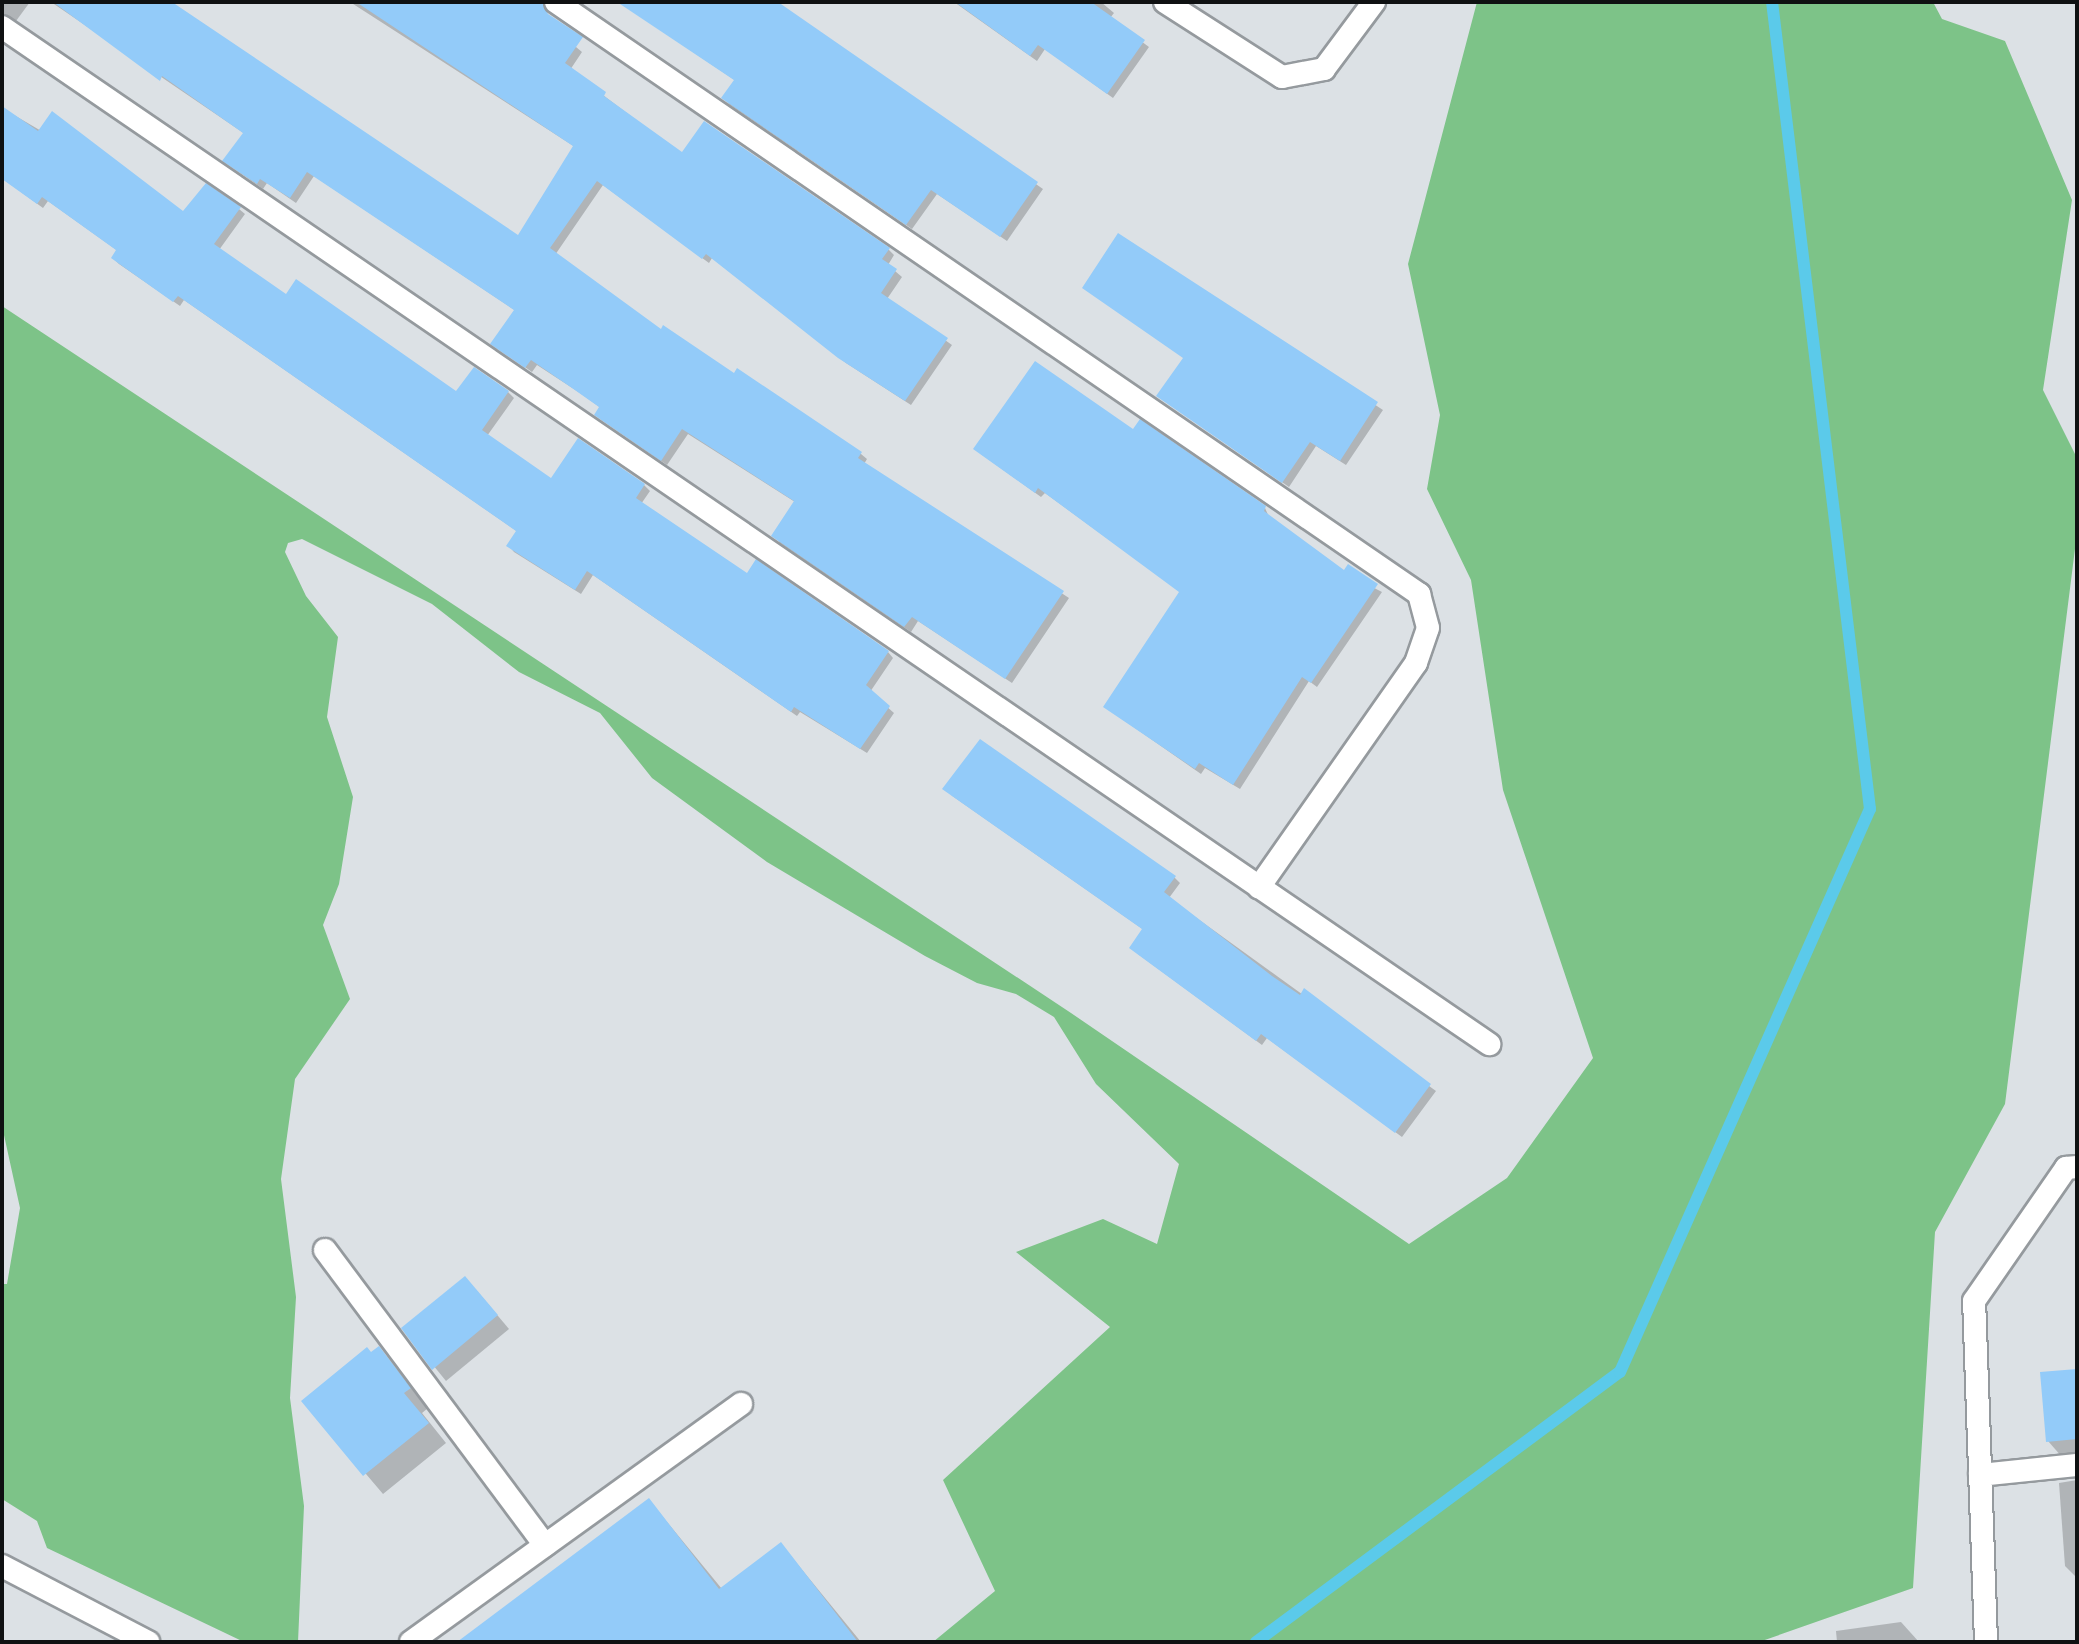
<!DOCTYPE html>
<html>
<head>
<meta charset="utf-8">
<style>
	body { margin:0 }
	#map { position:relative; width:2079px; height:1644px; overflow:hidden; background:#dce1e5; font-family:"DM Sans",sans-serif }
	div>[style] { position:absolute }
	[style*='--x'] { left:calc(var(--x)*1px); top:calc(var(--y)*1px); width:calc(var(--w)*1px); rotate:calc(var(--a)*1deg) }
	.forest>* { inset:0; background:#7dc388 }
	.shadow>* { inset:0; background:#0003 }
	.stream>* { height:12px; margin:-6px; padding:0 6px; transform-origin:6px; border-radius:6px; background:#5bcaea }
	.building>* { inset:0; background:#93cbf9 }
	.roads { filter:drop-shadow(2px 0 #959a9e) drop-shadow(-2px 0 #959a9e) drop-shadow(0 2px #959a9e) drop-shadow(0 -2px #959a9e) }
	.lane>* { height:22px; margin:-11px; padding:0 11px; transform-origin:11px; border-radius:11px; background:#fff }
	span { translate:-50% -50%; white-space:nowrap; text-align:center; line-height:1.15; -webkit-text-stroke:6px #e9eef2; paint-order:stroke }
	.frame { position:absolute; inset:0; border:4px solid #0f1112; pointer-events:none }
</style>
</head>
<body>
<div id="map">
	<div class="forest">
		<div style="clip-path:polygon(1477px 2px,1933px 2px,1942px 19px,2005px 41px,2072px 200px,2043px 390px,2077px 458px,2077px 533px,2005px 1104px,1935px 1232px,1913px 1588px,1759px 1642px,933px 1642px,995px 1591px,943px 1480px,1110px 1327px,1016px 1252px,1103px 1219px,1157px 1244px,1179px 1164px,1096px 1084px,1054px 1017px,1016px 994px,977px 983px,925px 956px,767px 862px,652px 778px,600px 713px,519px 672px,432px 604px,302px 539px,288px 543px,285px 552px,306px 596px,338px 637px,327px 717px,353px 797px,339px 884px,323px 925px,350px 999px,295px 1079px,281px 1179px,296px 1297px,290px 1398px,304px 1506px,298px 1642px,244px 1642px,47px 1548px,37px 1521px,2px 1499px,2px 1284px,7px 1284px,20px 1208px,2px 1126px,2px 306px,1071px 1013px,1409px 1244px,1507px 1178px,1593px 1058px,1503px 790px,1471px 580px,1427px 489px,1440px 415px,1408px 264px)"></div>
	</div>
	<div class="shadow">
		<div style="clip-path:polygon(2px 2px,30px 2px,16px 21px,2px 23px)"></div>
		<div style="clip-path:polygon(51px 2px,169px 2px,518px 238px,575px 147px,350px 2px,463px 2px,576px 47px,582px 52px,570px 70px,682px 155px,889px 250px,894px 255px,888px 265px,902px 277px,887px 299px,952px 345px,911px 405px,846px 363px,712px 258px,709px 263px,603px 185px,555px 255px,661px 332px,734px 376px,737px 371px,861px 454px,867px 459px,864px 464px,1069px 598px,1012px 683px,918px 621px,911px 632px,779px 542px,795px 502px,688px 434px,667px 465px,602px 420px,601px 408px,580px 393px,537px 365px,532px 372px,499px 349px,516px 311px,314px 176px,296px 203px,267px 183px,263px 189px,231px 166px,245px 134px)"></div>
		<div style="clip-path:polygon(619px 2px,774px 2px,1043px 189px,1007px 241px,937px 194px,912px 229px,729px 104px,724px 98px,736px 81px)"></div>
		<div style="clip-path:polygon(954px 2px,1101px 2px,1114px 13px,1110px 18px,1149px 47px,1113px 98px,1045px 49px,1037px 61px)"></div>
		<div style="clip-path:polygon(2px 108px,183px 214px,239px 209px,245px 214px,219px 250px,286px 297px,456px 394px,508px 392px,514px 398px,487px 436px,552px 481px,644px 485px,650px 491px,641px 504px,748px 576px,888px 652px,893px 658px,870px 692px,894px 713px,867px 753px,800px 712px,797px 716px,593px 575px,581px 594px,514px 552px,509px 546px,518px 532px,184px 300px,180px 306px,119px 264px,113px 258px,118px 251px,48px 201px,43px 208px,2px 178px)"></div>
		<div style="clip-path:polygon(1118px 236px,1383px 410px,1346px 465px,1316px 446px,1289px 487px,1158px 396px,1185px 359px)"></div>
		<div style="clip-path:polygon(1133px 432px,1265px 508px,1269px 517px,1345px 573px,1382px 592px,1317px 687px,1309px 681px,1240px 789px,1205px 768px,1201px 774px,1105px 707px,1181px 592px,1045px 493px,1041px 497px,981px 454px)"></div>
		<div style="clip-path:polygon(951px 795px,1174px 877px,1180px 883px,1169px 898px,1436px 1091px,1402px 1137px,1267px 1038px,1262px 1045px,1138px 954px,1144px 930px)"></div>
		<div style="clip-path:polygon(477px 1291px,509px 1329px,446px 1381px,403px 1328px)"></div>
		<div style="clip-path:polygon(379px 1349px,428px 1408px,422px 1413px,446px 1443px,383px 1494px,304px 1401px)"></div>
		<div style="clip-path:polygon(2077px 1371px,2077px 1465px,2069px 1465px,2048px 1441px)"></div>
		<div style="clip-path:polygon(2077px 1480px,2077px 1578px,2065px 1566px,2059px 1483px)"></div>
		<div style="clip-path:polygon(649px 1500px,722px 1589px,781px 1544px,861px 1642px,460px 1642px)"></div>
		<div style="clip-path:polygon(1901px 1622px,1919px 1642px,1837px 1642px,1836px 1631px)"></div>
	</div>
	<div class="stream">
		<div style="--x:1256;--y:1642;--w:453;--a:-36.6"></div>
		<div style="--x:1620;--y:1372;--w:616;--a:-66.06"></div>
		<div style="--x:1870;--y:809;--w:813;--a:-96.92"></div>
	</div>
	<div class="building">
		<div style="clip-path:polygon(53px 2px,172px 2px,518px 235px,573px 146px,356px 2px,542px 2px,548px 14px,583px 37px,565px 63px,606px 92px,604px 96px,682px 152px,704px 121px,890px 248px,882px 259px,897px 269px,881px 293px,948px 338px,905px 401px,838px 358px,706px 254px,702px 259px,597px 181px,550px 248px,661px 329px,663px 325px,734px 373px,737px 368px,862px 452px,858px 458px,1064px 591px,1005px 679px,912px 617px,904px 627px,771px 536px,794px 501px,682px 429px,661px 461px,594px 415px,599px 407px,572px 388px,531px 360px,525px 368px,490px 344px,514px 310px,307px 172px,290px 198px,260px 179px,257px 184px,222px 161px,243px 133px,162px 76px,160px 81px)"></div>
		<div style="clip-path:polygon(617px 2px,778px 2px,1038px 182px,1000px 237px,931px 190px,906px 225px,721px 98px,734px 80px)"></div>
		<div style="clip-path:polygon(955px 2px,1091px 2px,1145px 40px,1107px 94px,1038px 45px,1030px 56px)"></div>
		<div style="clip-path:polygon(2px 106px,38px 131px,52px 111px,183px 211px,206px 183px,241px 207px,214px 244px,286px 294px,296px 279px,456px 391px,474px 367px,509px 391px,482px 430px,551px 478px,578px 438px,645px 484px,636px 498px,747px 573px,756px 559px,889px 651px,866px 685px,890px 706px,860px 749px,794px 707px,791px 712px,587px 571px,575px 590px,506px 546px,516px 531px,178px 296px,173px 302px,111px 258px,116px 250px,42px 197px,37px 204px,2px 179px)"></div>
		<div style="clip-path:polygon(1118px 233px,1378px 402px,1340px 461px,1310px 442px,1282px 483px,1156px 396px,1183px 358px,1082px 288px)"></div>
		<div style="clip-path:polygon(1035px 361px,1133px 429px,1140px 419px,1266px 506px,1264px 511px,1344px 570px,1348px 564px,1378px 584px,1311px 683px,1302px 677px,1233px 785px,1199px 763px,1195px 769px,1103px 707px,1179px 592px,1038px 488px,1035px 493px,973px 449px)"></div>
		<div style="clip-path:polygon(980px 739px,1176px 876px,1164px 892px,1272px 976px,1300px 995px,1304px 988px,1431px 1084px,1395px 1133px,1261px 1034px,1256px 1041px,1129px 948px,1142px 929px,942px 789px)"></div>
		<div style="clip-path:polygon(465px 1276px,498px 1315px,432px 1370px,401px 1328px)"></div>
		<div style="clip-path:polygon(379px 1346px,411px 1388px,404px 1393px,429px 1423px,363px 1476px,301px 1401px,367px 1347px,371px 1352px)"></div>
		<div style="clip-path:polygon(2077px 1369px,2077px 1439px,2046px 1442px,2040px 1372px)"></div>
		<div style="clip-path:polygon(649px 1498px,719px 1589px,781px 1542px,858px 1642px,457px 1642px)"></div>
	</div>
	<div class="roads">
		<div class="lane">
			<div style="--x:556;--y:2;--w:1047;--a:34.45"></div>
			<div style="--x:1419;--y:594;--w:35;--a:75"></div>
			<div style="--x:1428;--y:628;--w:37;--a:109"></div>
			<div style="--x:1416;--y:663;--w:274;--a:125"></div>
			<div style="--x:1165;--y:2;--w:139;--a:32.7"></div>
			<div style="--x:1282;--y:77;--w:43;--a:-10.8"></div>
			<div style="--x:1324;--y:69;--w:84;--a:-53.3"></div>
			<div style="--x:2;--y:27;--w:1802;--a:34.37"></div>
			<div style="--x:325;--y:1250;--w:368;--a:53.3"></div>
			<div style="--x:1980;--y:1475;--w:98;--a:-5.9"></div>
			<div style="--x:2;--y:1566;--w:165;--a:27.5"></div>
			<div style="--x:411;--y:1642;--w:407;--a:-35.8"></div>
			<div style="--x:1986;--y:1642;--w:341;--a:-92"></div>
			<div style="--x:1974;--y:1301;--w:162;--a:-55.3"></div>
			<div style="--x:2066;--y:1168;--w:11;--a:-5"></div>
		</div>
	</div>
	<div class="frame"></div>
</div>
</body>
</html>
